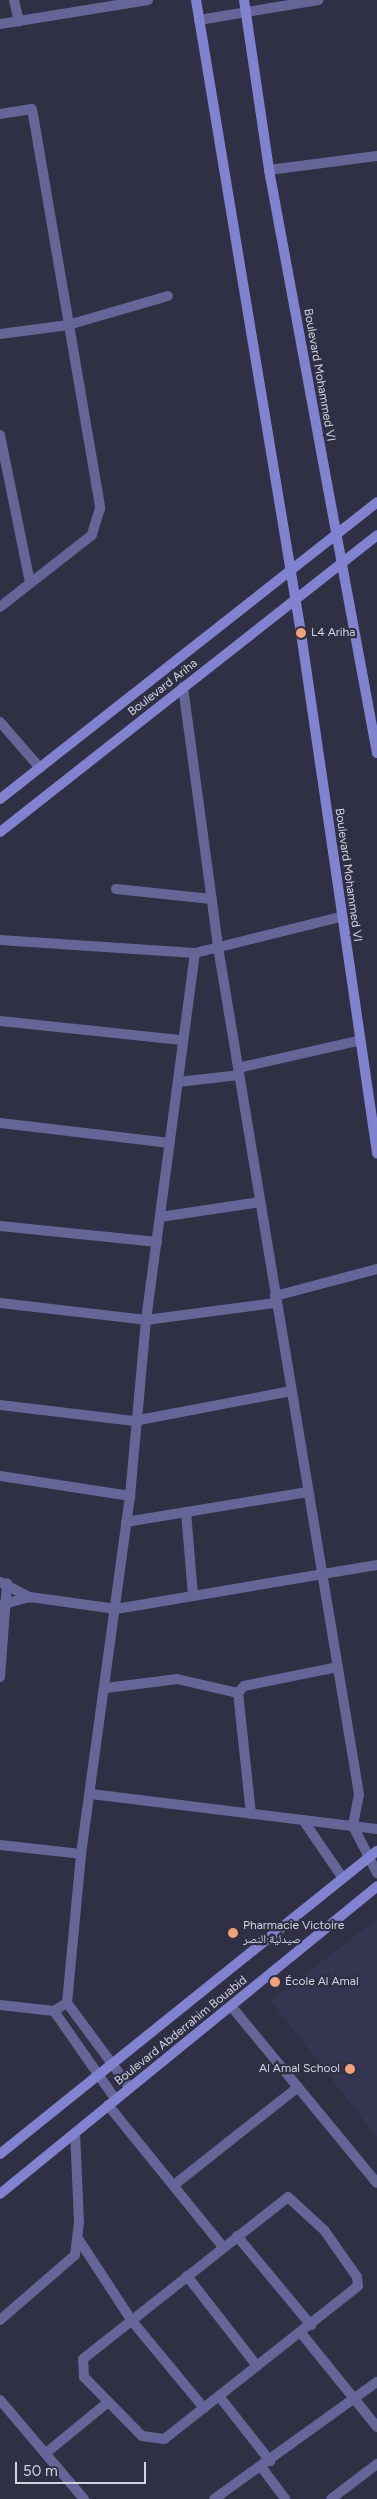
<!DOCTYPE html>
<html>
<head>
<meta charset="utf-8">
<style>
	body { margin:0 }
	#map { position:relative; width:377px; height:2499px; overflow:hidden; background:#2f3044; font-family:Figtree,"Noto Naskh Arabic",sans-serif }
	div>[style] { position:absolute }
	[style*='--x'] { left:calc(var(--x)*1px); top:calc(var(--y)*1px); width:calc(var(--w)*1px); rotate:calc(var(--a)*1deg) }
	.built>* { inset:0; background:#343550 }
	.lane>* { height:10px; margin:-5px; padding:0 5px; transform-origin:5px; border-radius:5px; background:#656697 }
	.street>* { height:10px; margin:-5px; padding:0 5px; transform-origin:5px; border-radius:5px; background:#656697 }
	.secondary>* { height:10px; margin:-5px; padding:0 5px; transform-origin:5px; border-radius:5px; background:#8283d0 }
	.dots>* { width:14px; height:14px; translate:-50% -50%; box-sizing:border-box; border:2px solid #2f3044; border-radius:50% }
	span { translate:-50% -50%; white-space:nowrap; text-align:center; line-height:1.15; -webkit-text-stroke:4.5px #2f3044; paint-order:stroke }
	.street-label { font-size:12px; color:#d2d3e0 }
	.poi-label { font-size:12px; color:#d2d3e0 }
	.left { translate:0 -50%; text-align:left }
	.right { translate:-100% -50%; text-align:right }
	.scale { position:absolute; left:15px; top:2462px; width:131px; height:22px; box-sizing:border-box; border:2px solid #d2d3e0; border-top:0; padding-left:6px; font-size:15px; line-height:18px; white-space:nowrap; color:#d2d3e0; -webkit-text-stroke:4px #2f3044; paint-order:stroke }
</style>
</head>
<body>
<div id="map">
	<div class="built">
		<div style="clip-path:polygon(377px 1919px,377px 2137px,271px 2001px)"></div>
	</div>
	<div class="lane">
		<div style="--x:116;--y:889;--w:96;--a:6"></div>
		<div style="--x:134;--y:1421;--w:160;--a:-10.8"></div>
		<div style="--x:186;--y:1512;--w:84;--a:85.2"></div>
		<div style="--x:126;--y:1522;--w:184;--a:-9.4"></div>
		<div style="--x:106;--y:1688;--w:72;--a:-7.2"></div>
		<div style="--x:177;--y:1679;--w:63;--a:12.9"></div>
		<div style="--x:251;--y:1814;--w:122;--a:-96.1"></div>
		<div style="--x:238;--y:1693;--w:9;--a:-49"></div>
		<div style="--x:244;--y:1686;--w:95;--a:-11.5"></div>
		<div style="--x:79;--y:2240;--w:97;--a:56.8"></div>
	</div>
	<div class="street">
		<div style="--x:14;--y:0;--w:22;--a:77"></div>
		<div style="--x:199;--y:20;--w:121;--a:-9.5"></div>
		<div style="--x:0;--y:24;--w:150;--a:-9.2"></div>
		<div style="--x:0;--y:114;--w:32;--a:-9"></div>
		<div style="--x:32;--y:109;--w:11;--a:80"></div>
		<div style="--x:34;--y:120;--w:394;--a:80.3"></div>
		<div style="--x:100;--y:508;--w:28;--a:107"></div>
		<div style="--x:92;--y:535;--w:117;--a:142"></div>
		<div style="--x:269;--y:170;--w:109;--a:-7.4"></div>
		<div style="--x:0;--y:334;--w:69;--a:-7.5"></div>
		<div style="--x:68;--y:325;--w:104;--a:-16.2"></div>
		<div style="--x:0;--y:435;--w:151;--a:78.5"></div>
		<div style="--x:183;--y:687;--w:262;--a:82.3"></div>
		<div style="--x:218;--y:947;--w:859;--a:80.55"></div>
		<div style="--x:359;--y:1794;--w:33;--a:101"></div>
		<div style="--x:353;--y:1826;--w:53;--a:62.9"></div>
		<div style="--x:0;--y:722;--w:61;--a:49"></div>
		<div style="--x:0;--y:940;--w:195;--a:3.8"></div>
		<div style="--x:195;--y:953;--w:150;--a:-13.9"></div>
		<div style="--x:0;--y:1021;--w:183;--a:6"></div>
		<div style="--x:238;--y:1068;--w:123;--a:-12.7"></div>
		<div style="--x:178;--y:1082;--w:61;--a:-6.5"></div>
		<div style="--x:0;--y:1123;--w:171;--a:6.7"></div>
		<div style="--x:160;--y:1217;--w:101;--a:-8.5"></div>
		<div style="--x:0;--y:1226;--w:158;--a:5.8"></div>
		<div style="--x:275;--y:1296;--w:106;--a:-14.8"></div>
		<div style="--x:0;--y:1303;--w:147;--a:6.6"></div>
		<div style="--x:146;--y:1320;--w:131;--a:-7.5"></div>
		<div style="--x:0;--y:1405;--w:135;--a:6.8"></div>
		<div style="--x:0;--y:1476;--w:132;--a:8.7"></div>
		<div style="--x:0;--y:1582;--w:34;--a:27"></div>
		<div style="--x:30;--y:1597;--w:87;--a:7.9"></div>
		<div style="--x:116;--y:1609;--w:265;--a:-9.6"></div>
		<div style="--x:0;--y:1605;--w:31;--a:-15"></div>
		<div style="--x:0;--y:1677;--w:94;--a:-85.7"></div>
		<div style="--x:91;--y:1794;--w:288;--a:7"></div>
		<div style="--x:303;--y:1820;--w:69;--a:55.6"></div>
		<div style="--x:0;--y:1845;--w:81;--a:6.3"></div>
		<div style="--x:0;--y:2005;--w:54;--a:6.3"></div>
		<div style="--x:54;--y:2011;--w:15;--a:-32"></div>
		<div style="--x:231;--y:2006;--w:229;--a:50.5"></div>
		<div style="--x:54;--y:2011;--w:108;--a:55.1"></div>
		<div style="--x:130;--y:2088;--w:106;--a:-126.5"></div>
		<div style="--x:67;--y:2003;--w:150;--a:-84.6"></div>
		<div style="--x:81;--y:1854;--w:361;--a:-82.2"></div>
		<div style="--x:130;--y:1496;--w:177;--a:-84.8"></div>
		<div style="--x:146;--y:1320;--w:370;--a:-82.4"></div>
		<div style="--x:108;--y:2105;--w:183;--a:51"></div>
		<div style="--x:174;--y:2185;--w:158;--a:-38.3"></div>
		<div style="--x:288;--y:2197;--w:49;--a:42.5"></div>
		<div style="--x:324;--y:2230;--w:57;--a:54.9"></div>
		<div style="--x:357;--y:2277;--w:9;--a:84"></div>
		<div style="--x:358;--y:2286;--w:247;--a:141.7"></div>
		<div style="--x:164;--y:2439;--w:22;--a:-172"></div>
		<div style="--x:142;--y:2436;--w:83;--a:-134.5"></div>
		<div style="--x:84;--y:2377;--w:18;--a:-93"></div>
		<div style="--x:83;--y:2359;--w:261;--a:-38.3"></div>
		<div style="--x:237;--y:2236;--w:116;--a:50.3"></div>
		<div style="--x:187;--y:2276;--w:114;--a:52.1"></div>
		<div style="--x:0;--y:2320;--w:99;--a:-40.9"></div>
		<div style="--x:75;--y:2255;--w:32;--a:-83"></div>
		<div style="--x:79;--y:2223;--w:90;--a:-92.5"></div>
		<div style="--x:132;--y:2321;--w:113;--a:50.4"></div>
		<div style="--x:301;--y:2333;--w:121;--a:51"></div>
		<div style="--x:219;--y:2396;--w:83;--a:51.9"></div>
		<div style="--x:0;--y:2400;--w:130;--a:49.7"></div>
		<div style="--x:46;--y:2453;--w:79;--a:-39.3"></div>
		<div style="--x:262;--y:2468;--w:39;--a:53"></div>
		<div style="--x:214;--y:2499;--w:201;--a:-35.7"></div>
		<div style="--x:331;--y:2499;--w:58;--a:-37.3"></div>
	</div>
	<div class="secondary">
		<div style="--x:196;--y:0;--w:642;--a:80.58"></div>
		<div style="--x:301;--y:633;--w:526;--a:81.68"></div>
		<div style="--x:244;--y:0;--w:172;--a:81.6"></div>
		<div style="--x:269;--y:170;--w:593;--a:79.51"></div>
		<div style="--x:0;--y:799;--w:480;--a:-38.2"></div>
		<div style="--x:0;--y:832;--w:480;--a:-38.2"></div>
		<div style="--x:0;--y:2154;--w:484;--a:-38.8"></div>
		<div style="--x:0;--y:2194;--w:487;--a:-39.2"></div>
	</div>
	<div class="dots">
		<div style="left:301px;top:633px;background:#efa377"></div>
		<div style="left:233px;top:1933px;background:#efa377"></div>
		<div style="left:275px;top:1982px;background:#efa377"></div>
		<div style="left:350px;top:2069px;background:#efa377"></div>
	</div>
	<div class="street-label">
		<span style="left:319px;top:375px;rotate:80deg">Boulevard Mohammed VI</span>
		<span style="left:163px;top:688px;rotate:-38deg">Boulevard Ariha</span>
		<span style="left:348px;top:875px;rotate:82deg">Boulevard Mohammed VI</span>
		<span style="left:181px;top:2031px;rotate:-39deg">Boulevard Abderrahim Bouabid</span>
	</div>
	<div class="poi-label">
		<span class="left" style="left:311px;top:633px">L4 Ariha</span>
		<span class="left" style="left:243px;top:1933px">Pharmacie Victoire<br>صيدلية النصر</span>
		<span class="left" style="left:285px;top:1982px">École Al Amal</span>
		<span class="right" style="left:340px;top:2069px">Al Amal School</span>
	</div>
	<div class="scale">50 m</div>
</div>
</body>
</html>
